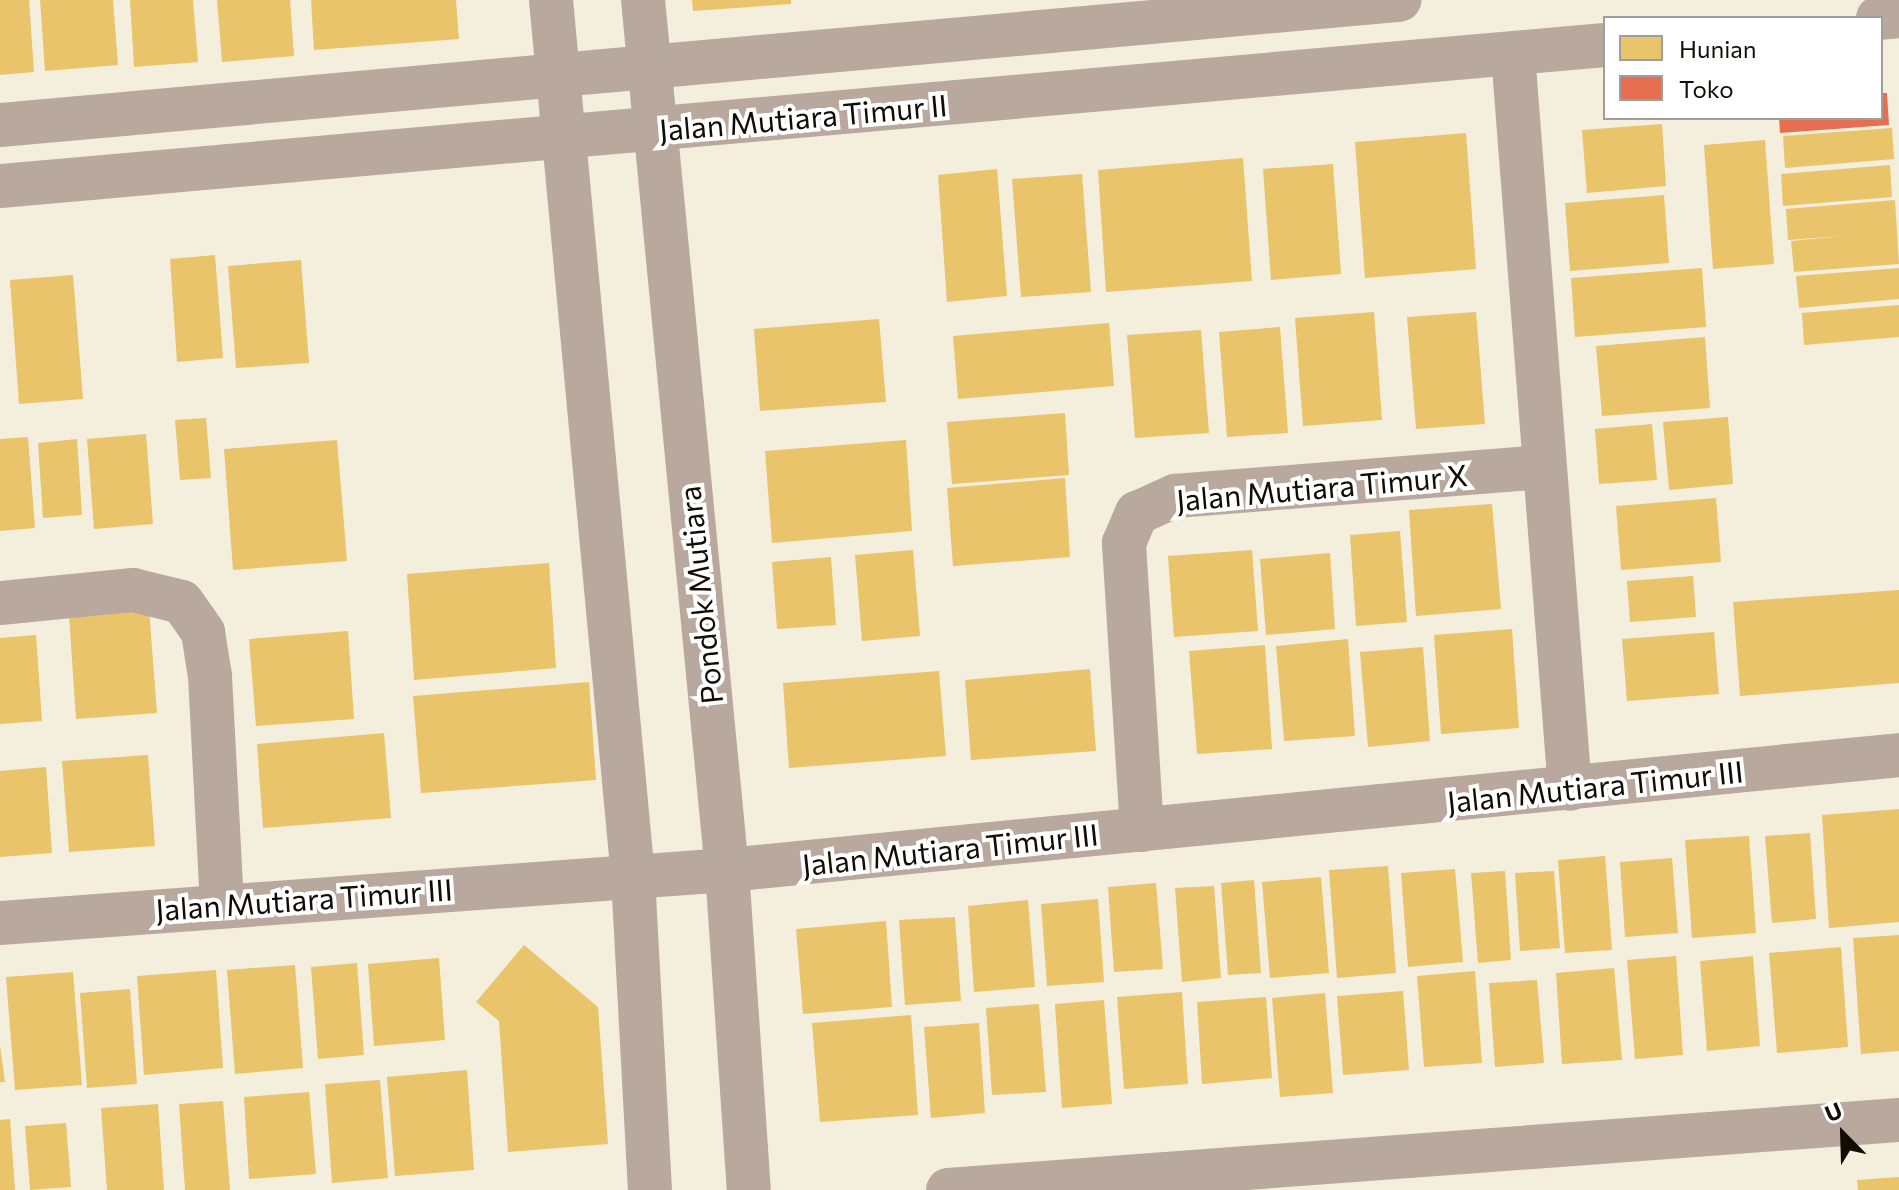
<!DOCTYPE html>
<html>
<head>
<meta charset="utf-8">
<style>
	body { margin:0 }
	#map { position:relative; width:1899px; height:1190px; overflow:hidden; background:#f4eedc; font-family:Commissioner,sans-serif }
	div>[style] { position:absolute }
	[style*='--x'] { left:calc(var(--x)*1px); top:calc(var(--y)*1px); width:calc(var(--w)*1px); rotate:calc(var(--a)*1deg) }
	.homes>* { inset:0; background:#e9c46a }
	.shops>* { inset:0; background:#e76f51 }
	.minor>* { height:44px; margin:-22px; padding:0 22px; transform-origin:22px; border-radius:22px; background:#b8a89e }
	span { translate:-50% -50%; white-space:nowrap; text-align:center; line-height:1.15; -webkit-text-stroke:8px #fff; paint-order:stroke }
	.street-label { font-size:30px; color:#110d04 }
	.legend { position:absolute; left:1603px; top:16px; width:280px; height:104px; box-sizing:border-box; background:#fff; border:2px solid #a09e9b; margin:0; padding:10px 14px; list-style:none; font-size:24px; color:#110d04 }
	.legend li { display:flex; align-items:center; gap:16px; height:40px }
	.legend b { width:40px; border:2px solid #a09e9b }
	.north { position:absolute; left:1803px; top:1094px; width:80px; height:80px; -webkit-text-stroke:6px #fff; paint-order:stroke; rotate:337deg; font-size:22px; font-weight:700; line-height:32px; text-align:center; color:#110d04 }
	.north::after { content:''; display:block; margin:auto; width:28px; height:36px; background:#110d04; clip-path:polygon(50% 0,100% 100%,50% 72%,0 100%) }
</style>
</head>
<body>
<div id="map">
	<div class="homes">
		<div style="clip-path:polygon(0 0,29px 0,34px 72px,0 75px)"></div>
		<div style="clip-path:polygon(40px 0,113px 0,118px 65px,45px 71px)"></div>
		<div style="clip-path:polygon(130px 0,193px 0,198px 62px,134px 67px)"></div>
		<div style="clip-path:polygon(217px 0,290px 0,294px 56px,222px 62px)"></div>
		<div style="clip-path:polygon(311px 0,456px 0,459px 39px,314px 50px)"></div>
		<div style="clip-path:polygon(692px 0,791px 0,791px 4px,693px 11px)"></div>
		<div style="clip-path:polygon(1662px 124px,1666px 186px,1587px 193px,1582px 130px)"></div>
		<div style="clip-path:polygon(1892px 128px,1894px 159px,1785px 168px,1783px 136px)"></div>
		<div style="clip-path:polygon(1466px 133px,1476px 269px,1365px 278px,1355px 142px)"></div>
		<div style="clip-path:polygon(1765px 140px,1774px 264px,1713px 269px,1704px 145px)"></div>
		<div style="clip-path:polygon(1243px 158px,1252px 281px,1106px 292px,1098px 170px)"></div>
		<div style="clip-path:polygon(1333px 164px,1341px 274px,1271px 280px,1263px 169px)"></div>
		<div style="clip-path:polygon(1890px 165px,1892px 197px,1783px 206px,1781px 174px)"></div>
		<div style="clip-path:polygon(997px 169px,1007px 296px,947px 302px,938px 175px)"></div>
		<div style="clip-path:polygon(1082px 174px,1091px 292px,1021px 297px,1012px 179px)"></div>
		<div style="clip-path:polygon(1664px 195px,1669px 263px,1570px 271px,1565px 203px)"></div>
		<div style="clip-path:polygon(1895px 200px,1899px 264px,1794px 272px,1791px 241px,1843px 236px,1788px 240px,1786px 209px)"></div>
		<div style="clip-path:polygon(215px 255px,223px 358px,177px 362px,170px 259px)"></div>
		<div style="clip-path:polygon(301px 260px,309px 363px,236px 368px,228px 266px)"></div>
		<div style="clip-path:polygon(1702px 268px,1706px 327px,1575px 337px,1571px 278px)"></div>
		<div style="clip-path:polygon(1899px 268px,1899px 299px,1799px 308px,1796px 276px)"></div>
		<div style="clip-path:polygon(73px 275px,83px 399px,19px 404px,10px 280px)"></div>
		<div style="clip-path:polygon(1899px 305px,1899px 337px,1804px 345px,1802px 313px)"></div>
		<div style="clip-path:polygon(1374px 312px,1382px 420px,1303px 426px,1295px 318px)"></div>
		<div style="clip-path:polygon(1476px 312px,1485px 424px,1416px 429px,1407px 317px)"></div>
		<div style="clip-path:polygon(879px 319px,886px 402px,760px 411px,754px 329px)"></div>
		<div style="clip-path:polygon(1109px 323px,1114px 386px,958px 399px,953px 336px)"></div>
		<div style="clip-path:polygon(1280px 327px,1288px 433px,1227px 437px,1219px 332px)"></div>
		<div style="clip-path:polygon(1201px 330px,1209px 433px,1135px 438px,1127px 335px)"></div>
		<div style="clip-path:polygon(1705px 337px,1710px 408px,1602px 416px,1596px 346px)"></div>
		<div style="clip-path:polygon(1065px 413px,1069px 475px,952px 484px,947px 422px)"></div>
		<div style="clip-path:polygon(1728px 417px,1733px 484px,1669px 490px,1663px 422px)"></div>
		<div style="clip-path:polygon(206px 418px,211px 478px,180px 480px,175px 420px)"></div>
		<div style="clip-path:polygon(1652px 424px,1657px 480px,1599px 484px,1595px 429px)"></div>
		<div style="clip-path:polygon(146px 434px,153px 524px,94px 529px,87px 439px)"></div>
		<div style="clip-path:polygon(28px 437px,35px 528px,0 531px,0 439px)"></div>
		<div style="clip-path:polygon(77px 439px,82px 515px,43px 518px,38px 443px)"></div>
		<div style="clip-path:polygon(337px 440px,347px 561px,233px 570px,224px 449px)"></div>
		<div style="clip-path:polygon(906px 440px,912px 531px,772px 543px,765px 451px)"></div>
		<div style="clip-path:polygon(1065px 478px,1070px 557px,953px 566px,947px 488px)"></div>
		<div style="clip-path:polygon(1716px 498px,1721px 562px,1621px 570px,1616px 506px)"></div>
		<div style="clip-path:polygon(1492px 504px,1501px 609px,1416px 616px,1409px 510px)"></div>
		<div style="clip-path:polygon(1400px 531px,1407px 622px,1356px 626px,1350px 535px)"></div>
		<div style="clip-path:polygon(913px 550px,920px 636px,862px 641px,855px 555px)"></div>
		<div style="clip-path:polygon(1252px 550px,1258px 631px,1174px 637px,1168px 556px)"></div>
		<div style="clip-path:polygon(1330px 553px,1335px 629px,1266px 635px,1260px 559px)"></div>
		<div style="clip-path:polygon(831px 557px,836px 625px,777px 629px,772px 562px)"></div>
		<div style="clip-path:polygon(549px 563px,556px 668px,414px 680px,407px 574px)"></div>
		<div style="clip-path:polygon(1693px 576px,1696px 617px,1630px 622px,1627px 581px)"></div>
		<div style="clip-path:polygon(1899px 590px,1899px 683px,1740px 696px,1733px 602px)"></div>
		<div style="clip-path:polygon(149px 609px,157px 713px,76px 719px,69px 615px)"></div>
		<div style="clip-path:polygon(1512px 629px,1519px 728px,1441px 734px,1434px 635px)"></div>
		<div style="clip-path:polygon(348px 631px,354px 719px,256px 726px,249px 639px)"></div>
		<div style="clip-path:polygon(1714px 632px,1719px 694px,1627px 701px,1622px 639px)"></div>
		<div style="clip-path:polygon(36px 635px,42px 721px,0 724px,0 638px)"></div>
		<div style="clip-path:polygon(1348px 639px,1355px 736px,1284px 741px,1276px 646px)"></div>
		<div style="clip-path:polygon(1265px 645px,1272px 749px,1197px 754px,1189px 651px)"></div>
		<div style="clip-path:polygon(1423px 647px,1430px 741px,1368px 747px,1360px 652px)"></div>
		<div style="clip-path:polygon(1090px 669px,1096px 751px,971px 760px,965px 680px)"></div>
		<div style="clip-path:polygon(939px 671px,946px 756px,789px 768px,783px 683px)"></div>
		<div style="clip-path:polygon(589px 682px,596px 780px,421px 793px,413px 696px)"></div>
		<div style="clip-path:polygon(384px 733px,391px 818px,263px 828px,257px 744px)"></div>
		<div style="clip-path:polygon(148px 755px,155px 846px,69px 852px,62px 761px)"></div>
		<div style="clip-path:polygon(46px 767px,52px 853px,0 857px,0 771px)"></div>
		<div style="clip-path:polygon(1899px 809px,1899px 922px,1829px 928px,1822px 815px)"></div>
		<div style="clip-path:polygon(1810px 833px,1816px 919px,1772px 923px,1765px 836px)"></div>
		<div style="clip-path:polygon(1749px 836px,1756px 933px,1692px 938px,1685px 840px)"></div>
		<div style="clip-path:polygon(1605px 856px,1612px 950px,1565px 953px,1558px 860px)"></div>
		<div style="clip-path:polygon(1672px 858px,1678px 933px,1625px 937px,1620px 862px)"></div>
		<div style="clip-path:polygon(1388px 866px,1396px 973px,1337px 978px,1329px 870px)"></div>
		<div style="clip-path:polygon(1455px 869px,1463px 962px,1408px 967px,1401px 873px)"></div>
		<div style="clip-path:polygon(1505px 871px,1511px 960px,1478px 963px,1471px 873px)"></div>
		<div style="clip-path:polygon(1554px 871px,1560px 948px,1520px 951px,1515px 873px)"></div>
		<div style="clip-path:polygon(1321px 877px,1329px 973px,1270px 978px,1262px 882px)"></div>
		<div style="clip-path:polygon(1254px 880px,1261px 973px,1228px 975px,1221px 883px)"></div>
		<div style="clip-path:polygon(1156px 883px,1163px 969px,1114px 972px,1108px 887px)"></div>
		<div style="clip-path:polygon(1214px 886px,1221px 978px,1182px 982px,1175px 888px)"></div>
		<div style="clip-path:polygon(1098px 899px,1104px 982px,1047px 986px,1041px 904px)"></div>
		<div style="clip-path:polygon(1028px 900px,1035px 987px,974px 992px,968px 906px)"></div>
		<div style="clip-path:polygon(955px 917px,961px 1001px,905px 1005px,899px 920px)"></div>
		<div style="clip-path:polygon(886px 921px,892px 1007px,803px 1014px,796px 929px)"></div>
		<div style="clip-path:polygon(1899px 935px,1899px 1051px,1861px 1054px,1853px 938px)"></div>
		<div style="clip-path:polygon(524px 945px,598px 1007px,608px 1144px,508px 1152px,499px 1021px,476px 1002px)"></div>
		<div style="clip-path:polygon(1841px 947px,1848px 1047px,1777px 1053px,1769px 953px)"></div>
		<div style="clip-path:polygon(1676px 956px,1683px 1055px,1635px 1059px,1627px 960px)"></div>
		<div style="clip-path:polygon(1753px 956px,1760px 1046px,1707px 1051px,1700px 961px)"></div>
		<div style="clip-path:polygon(439px 958px,445px 1040px,374px 1046px,368px 964px)"></div>
		<div style="clip-path:polygon(357px 963px,364px 1055px,318px 1059px,311px 967px)"></div>
		<div style="clip-path:polygon(295px 965px,303px 1068px,235px 1074px,227px 970px)"></div>
		<div style="clip-path:polygon(1614px 968px,1622px 1060px,1562px 1064px,1556px 973px)"></div>
		<div style="clip-path:polygon(216px 970px,223px 1068px,144px 1075px,137px 976px)"></div>
		<div style="clip-path:polygon(1475px 971px,1482px 1063px,1424px 1067px,1417px 976px)"></div>
		<div style="clip-path:polygon(73px 972px,82px 1085px,15px 1090px,6px 977px)"></div>
		<div style="clip-path:polygon(1537px 980px,1544px 1063px,1495px 1067px,1489px 983px)"></div>
		<div style="clip-path:polygon(130px 989px,137px 1084px,87px 1088px,80px 993px)"></div>
		<div style="clip-path:polygon(1403px 991px,1409px 1070px,1343px 1075px,1337px 996px)"></div>
		<div style="clip-path:polygon(1182px 992px,1188px 1084px,1124px 1089px,1117px 997px)"></div>
		<div style="clip-path:polygon(1325px 993px,1333px 1093px,1280px 1097px,1272px 998px)"></div>
		<div style="clip-path:polygon(1266px 997px,1272px 1078px,1202px 1084px,1197px 1002px)"></div>
		<div style="clip-path:polygon(1104px 1000px,1112px 1104px,1062px 1108px,1055px 1004px)"></div>
		<div style="clip-path:polygon(1039px 1004px,1046px 1092px,992px 1095px,986px 1008px)"></div>
		<div style="clip-path:polygon(911px 1015px,918px 1115px,820px 1122px,812px 1023px)"></div>
		<div style="clip-path:polygon(979px 1023px,985px 1113px,931px 1118px,924px 1027px)"></div>
		<div style="clip-path:polygon(0 1045px,5px 1082px,0 1082px)"></div>
		<div style="clip-path:polygon(467px 1070px,474px 1170px,395px 1176px,387px 1077px)"></div>
		<div style="clip-path:polygon(380px 1080px,388px 1178px,332px 1183px,325px 1084px)"></div>
		<div style="clip-path:polygon(309px 1092px,316px 1174px,249px 1179px,244px 1097px)"></div>
		<div style="clip-path:polygon(223px 1101px,230px 1190px,185px 1190px,179px 1104px)"></div>
		<div style="clip-path:polygon(158px 1104px,164px 1190px,107px 1190px,101px 1108px)"></div>
		<div style="clip-path:polygon(10px 1119px,15px 1190px,0 1190px,0 1120px)"></div>
		<div style="clip-path:polygon(66px 1123px,71px 1187px,30px 1190px,25px 1126px)"></div>
		<div style="clip-path:polygon(1899px 1177px,1899px 1190px,1858px 1190px,1857px 1180px)"></div>
	</div>
	<div class="shops">
		<div style="clip-path:polygon(1881px 93px,1887px 93px,1889px 125px,1780px 133px,1779px 118px,1881px 118px)"></div>
	</div>
	<div class="minor">
		<div style="--x:551;--y:0;--w:881;--a:84.66"></div>
		<div style="--x:633;--y:877;--w:313;--a:86.9"></div>
		<div style="--x:643;--y:0;--w:874;--a:84.49"></div>
		<div style="--x:727;--y:870;--w:321;--a:86.1"></div>
		<div style="--x:1878;--y:18;--w:21;--a:-5"></div>
		<div style="--x:1513;--y:54;--w:737;--a:85.57"></div>
		<div style="--x:0;--y:125;--w:1405;--a:-5.11"></div>
		<div style="--x:0;--y:186;--w:1611;--a:-5.02"></div>
		<div style="--x:0;--y:603;--w:134;--a:-5.6"></div>
		<div style="--x:133;--y:590;--w:50;--a:13.8"></div>
		<div style="--x:182;--y:602;--w:37;--a:55"></div>
		<div style="--x:203;--y:632;--w:45;--a:81"></div>
		<div style="--x:210;--y:676;--w:228;--a:87"></div>
		<div style="--x:1142;--y:830;--w:288;--a:-93.6"></div>
		<div style="--x:1124;--y:543;--w:33;--a:-67"></div>
		<div style="--x:1137;--y:513;--w:42;--a:-24.1"></div>
		<div style="--x:1175;--y:496;--w:368;--a:-4.5"></div>
		<div style="--x:0;--y:923;--w:729;--a:-4.17"></div>
		<div style="--x:727;--y:870;--w:1178;--a:-5.6"></div>
		<div style="--x:948;--y:1190;--w:954;--a:-4.21"></div>
	</div>
	<div class="street-label">
		<span style="left:803px;top:117px;rotate:-5deg">Jalan Mutiara Timur II</span>
		<span style="left:1322px;top:487px;rotate:-5deg">Jalan Mutiara Timur X</span>
		<span style="left:700px;top:595px;rotate:-96deg">Pondok Mutiara</span>
		<span style="left:1595px;top:786px;rotate:-6deg">Jalan Mutiara Timur III</span>
		<span style="left:950px;top:849px;rotate:-6deg">Jalan Mutiara Timur III</span>
		<span style="left:304px;top:899px;rotate:-4deg">Jalan Mutiara Timur III</span>
	</div>
	<ul class="legend">
	<li><b style="height:22px;background:#e9c46a"></b>Hunian</li>
	<li><b style="height:22px;background:#e76f51"></b>Toko</li>
	</ul>
	<div class="north">U</div>
</div>
</body>
</html>
